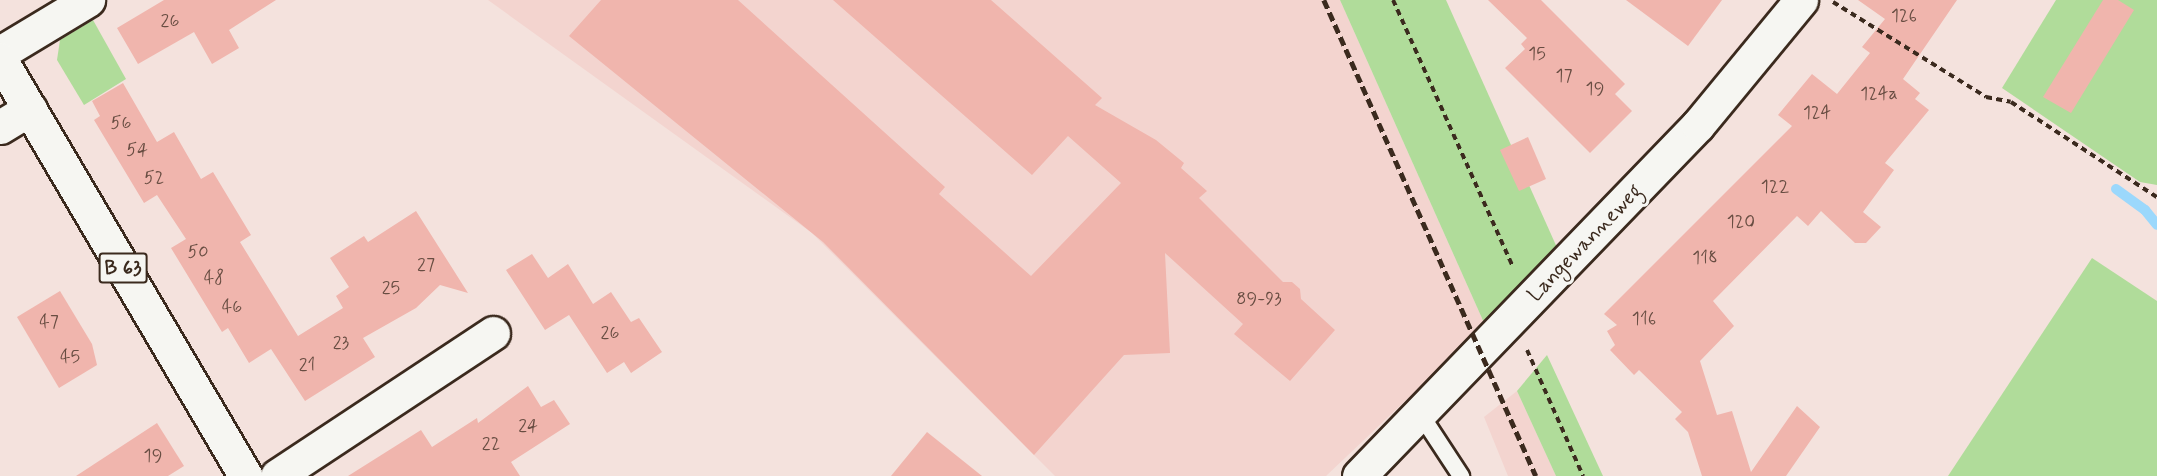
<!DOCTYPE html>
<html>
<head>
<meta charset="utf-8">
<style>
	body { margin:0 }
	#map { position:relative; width:2157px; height:476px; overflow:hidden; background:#f4e2dd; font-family:Mynerve,sans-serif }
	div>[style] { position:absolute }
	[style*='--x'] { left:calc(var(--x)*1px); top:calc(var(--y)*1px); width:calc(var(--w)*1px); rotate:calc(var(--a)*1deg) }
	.built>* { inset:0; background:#f3d4cf }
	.green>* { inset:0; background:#b0dc9a }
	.stream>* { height:10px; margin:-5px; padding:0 5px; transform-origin:5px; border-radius:5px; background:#9bd8fc }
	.building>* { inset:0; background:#f0b5ad }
	.path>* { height:4px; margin-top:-2px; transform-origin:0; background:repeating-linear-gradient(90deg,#3b2a1e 0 6px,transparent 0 10.5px) }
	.roads { filter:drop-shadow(2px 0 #3b2a1e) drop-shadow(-2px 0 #3b2a1e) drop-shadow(0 2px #3b2a1e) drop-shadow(0 -2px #3b2a1e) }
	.lane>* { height:16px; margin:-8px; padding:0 8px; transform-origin:8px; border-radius:8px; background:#f6f6f2 }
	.street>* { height:33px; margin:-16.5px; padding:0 16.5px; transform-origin:16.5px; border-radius:16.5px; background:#f6f6f2 }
	.secondary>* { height:33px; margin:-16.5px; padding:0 16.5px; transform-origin:16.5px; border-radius:16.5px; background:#f6f6f2 }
	.primary>* { height:33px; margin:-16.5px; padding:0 16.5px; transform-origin:16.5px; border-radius:16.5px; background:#f6f6f2 }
	.rail>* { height:4.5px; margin-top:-2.25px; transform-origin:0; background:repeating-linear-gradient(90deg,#3b2a1e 0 9px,transparent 0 13.5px) }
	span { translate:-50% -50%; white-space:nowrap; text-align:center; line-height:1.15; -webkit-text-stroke:6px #f6f6f2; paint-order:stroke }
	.number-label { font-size:18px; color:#684d42 }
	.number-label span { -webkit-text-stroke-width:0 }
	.shield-label span { padding:2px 4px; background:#f6f6f2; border:2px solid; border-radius:4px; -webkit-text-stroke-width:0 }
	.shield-label { font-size:20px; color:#3b2a1e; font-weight:700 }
	.street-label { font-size:21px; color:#3b2a1e }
</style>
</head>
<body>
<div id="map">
	<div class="built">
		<div style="clip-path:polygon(488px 0,1340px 0,1485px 325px,1326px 476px,1055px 476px,812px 233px)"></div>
		<div style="clip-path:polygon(1517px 391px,1556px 476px,1508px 476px,1484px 417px)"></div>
	</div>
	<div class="green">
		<div style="clip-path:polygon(1340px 0,1446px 0,1559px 252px,1485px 325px)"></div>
		<div style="clip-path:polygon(2056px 0,2157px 0,2157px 185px,2140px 182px,2002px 88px)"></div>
		<div style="clip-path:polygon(93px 20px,126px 79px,84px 105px,57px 60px,60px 40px)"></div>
		<div style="clip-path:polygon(2092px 258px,2157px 301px,2157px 476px,1948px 476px)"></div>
		<div style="clip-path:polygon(1547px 355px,1603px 476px,1556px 476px,1517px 391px)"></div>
	</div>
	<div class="stream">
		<div style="--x:2116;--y:189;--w:36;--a:36"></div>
		<div style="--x:2145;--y:210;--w:19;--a:51"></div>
	</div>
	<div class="building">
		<div style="clip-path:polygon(164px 0,276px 0,229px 30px,239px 48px,212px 64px,194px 32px,138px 64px,117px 28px)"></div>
		<div style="clip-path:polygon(601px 0,738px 0,945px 187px,939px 194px,1031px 276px,1121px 183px,1068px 136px,1032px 175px,833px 0,991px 0,1102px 98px,1095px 105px,1156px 140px,1184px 163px,1181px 168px,1207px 191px,1199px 198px,1283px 282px,1292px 282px,1300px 289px,1301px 299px,1335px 330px,1290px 381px,1234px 334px,1243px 324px,1165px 253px,1170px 353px,1124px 355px,1034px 455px,823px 242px,569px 36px)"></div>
		<div style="clip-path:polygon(1488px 0,1541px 0,1625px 84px,1615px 94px,1632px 111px,1590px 153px,1505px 68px,1525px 49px,1521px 44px,1527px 38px)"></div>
		<div style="clip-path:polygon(1626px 0,1722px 0,1688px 46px)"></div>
		<div style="clip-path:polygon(1858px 0,1957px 0,1903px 79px,1920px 93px,1915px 99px,1929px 110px,1885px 163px,1894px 170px,1863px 212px,1881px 227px,1866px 243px,1855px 243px,1821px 211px,1808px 226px,1797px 216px,1713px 301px,1734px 326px,1700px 361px,1717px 415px,1732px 411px,1751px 472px,1797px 406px,1820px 427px,1786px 476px,1702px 476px,1688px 432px,1675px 419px,1682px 412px,1639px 370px,1634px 375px,1610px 350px,1615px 345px,1607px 331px,1617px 325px,1604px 314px,1792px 126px,1778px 115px,1812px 74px,1837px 94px,1870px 53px,1862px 47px,1885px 19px)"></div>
		<div style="clip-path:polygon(2103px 0,2118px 0,2134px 10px,2071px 113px,2043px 97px)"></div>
		<div style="clip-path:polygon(123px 83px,157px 142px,174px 132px,201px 179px,213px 172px,251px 235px,240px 242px,298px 336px,343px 308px,336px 296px,349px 287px,330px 258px,364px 236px,368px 242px,416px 211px,468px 293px,440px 285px,416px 308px,363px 338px,375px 357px,305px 401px,271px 349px,249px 363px,228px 328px,222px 332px,171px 248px,186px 239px,157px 195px,144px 203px,94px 120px,100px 116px,92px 101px)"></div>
		<div style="clip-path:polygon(1528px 137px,1546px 179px,1519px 191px,1500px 150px)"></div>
		<div style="clip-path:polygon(532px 254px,548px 278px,568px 264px,593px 304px,611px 292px,631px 322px,639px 318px,662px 352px,631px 373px,624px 362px,607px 373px,569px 315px,545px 330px,506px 270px)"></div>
		<div style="clip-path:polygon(60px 291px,92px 344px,97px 365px,59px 388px,17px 317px)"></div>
		<div style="clip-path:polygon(528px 386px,541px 407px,554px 400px,570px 424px,511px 462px,520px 476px,348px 476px,421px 430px,432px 447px,477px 418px,478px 423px)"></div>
		<div style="clip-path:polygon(157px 423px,184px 466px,168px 476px,76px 476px)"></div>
		<div style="clip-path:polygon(927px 432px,982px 476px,891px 476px)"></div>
	</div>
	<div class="path">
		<div style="--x:1393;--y:0;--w:293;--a:65.8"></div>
		<div style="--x:1833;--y:2;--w:180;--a:31.8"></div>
		<div style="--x:1986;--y:97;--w:25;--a:11"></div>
		<div style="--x:2011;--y:102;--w:174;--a:33.1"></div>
		<div style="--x:1527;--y:350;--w:138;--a:66"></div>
	</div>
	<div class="roads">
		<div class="lane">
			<div style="--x:1419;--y:412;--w:77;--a:56.7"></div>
		</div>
		<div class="street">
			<div style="--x:0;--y:53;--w:103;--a:-31.1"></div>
			<div style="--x:0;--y:127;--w:35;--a:-31"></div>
			<div style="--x:277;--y:476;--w:259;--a:-33.5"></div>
		</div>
		<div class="secondary">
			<div style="--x:1359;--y:476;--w:488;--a:-46"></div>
			<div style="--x:1698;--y:125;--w:162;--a:-50.5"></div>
		</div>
		<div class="primary">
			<div style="--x:0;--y:59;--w:484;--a:59.5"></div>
		</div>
	</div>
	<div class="rail">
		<div style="--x:1324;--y:0;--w:521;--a:65.99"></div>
	</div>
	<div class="number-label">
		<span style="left:1904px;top:16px">126</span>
		<span style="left:170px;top:21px">26</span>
		<span style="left:1537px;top:54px">15</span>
		<span style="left:1564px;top:76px">17</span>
		<span style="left:1595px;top:89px">19</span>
		<span style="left:1879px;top:94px">124a</span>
		<span style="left:1817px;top:113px">124</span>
		<span style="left:121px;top:123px">56</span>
		<span style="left:137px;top:150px">54</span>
		<span style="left:154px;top:178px">52</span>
		<span style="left:1775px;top:187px">122</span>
		<span style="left:1741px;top:222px">120</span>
		<span style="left:198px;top:252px">50</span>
		<span style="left:1705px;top:258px">118</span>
		<span style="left:426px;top:265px">27</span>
		<span style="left:214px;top:278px">48</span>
		<span style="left:391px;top:288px">25</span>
		<span style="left:1259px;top:299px">89-93</span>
		<span style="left:232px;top:307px">46</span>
		<span style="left:1644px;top:319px">116</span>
		<span style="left:49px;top:322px">47</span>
		<span style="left:610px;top:333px">26</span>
		<span style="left:341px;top:343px">23</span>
		<span style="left:70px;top:357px">45</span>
		<span style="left:307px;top:365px">21</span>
		<span style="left:528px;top:426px">24</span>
		<span style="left:491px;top:444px">22</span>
		<span style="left:153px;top:456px">19</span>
	</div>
	<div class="shield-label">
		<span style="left:123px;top:268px">B 63</span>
	</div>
	<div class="street-label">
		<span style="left:1585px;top:243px;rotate:-46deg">Langewanneweg</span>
	</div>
</div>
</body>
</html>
